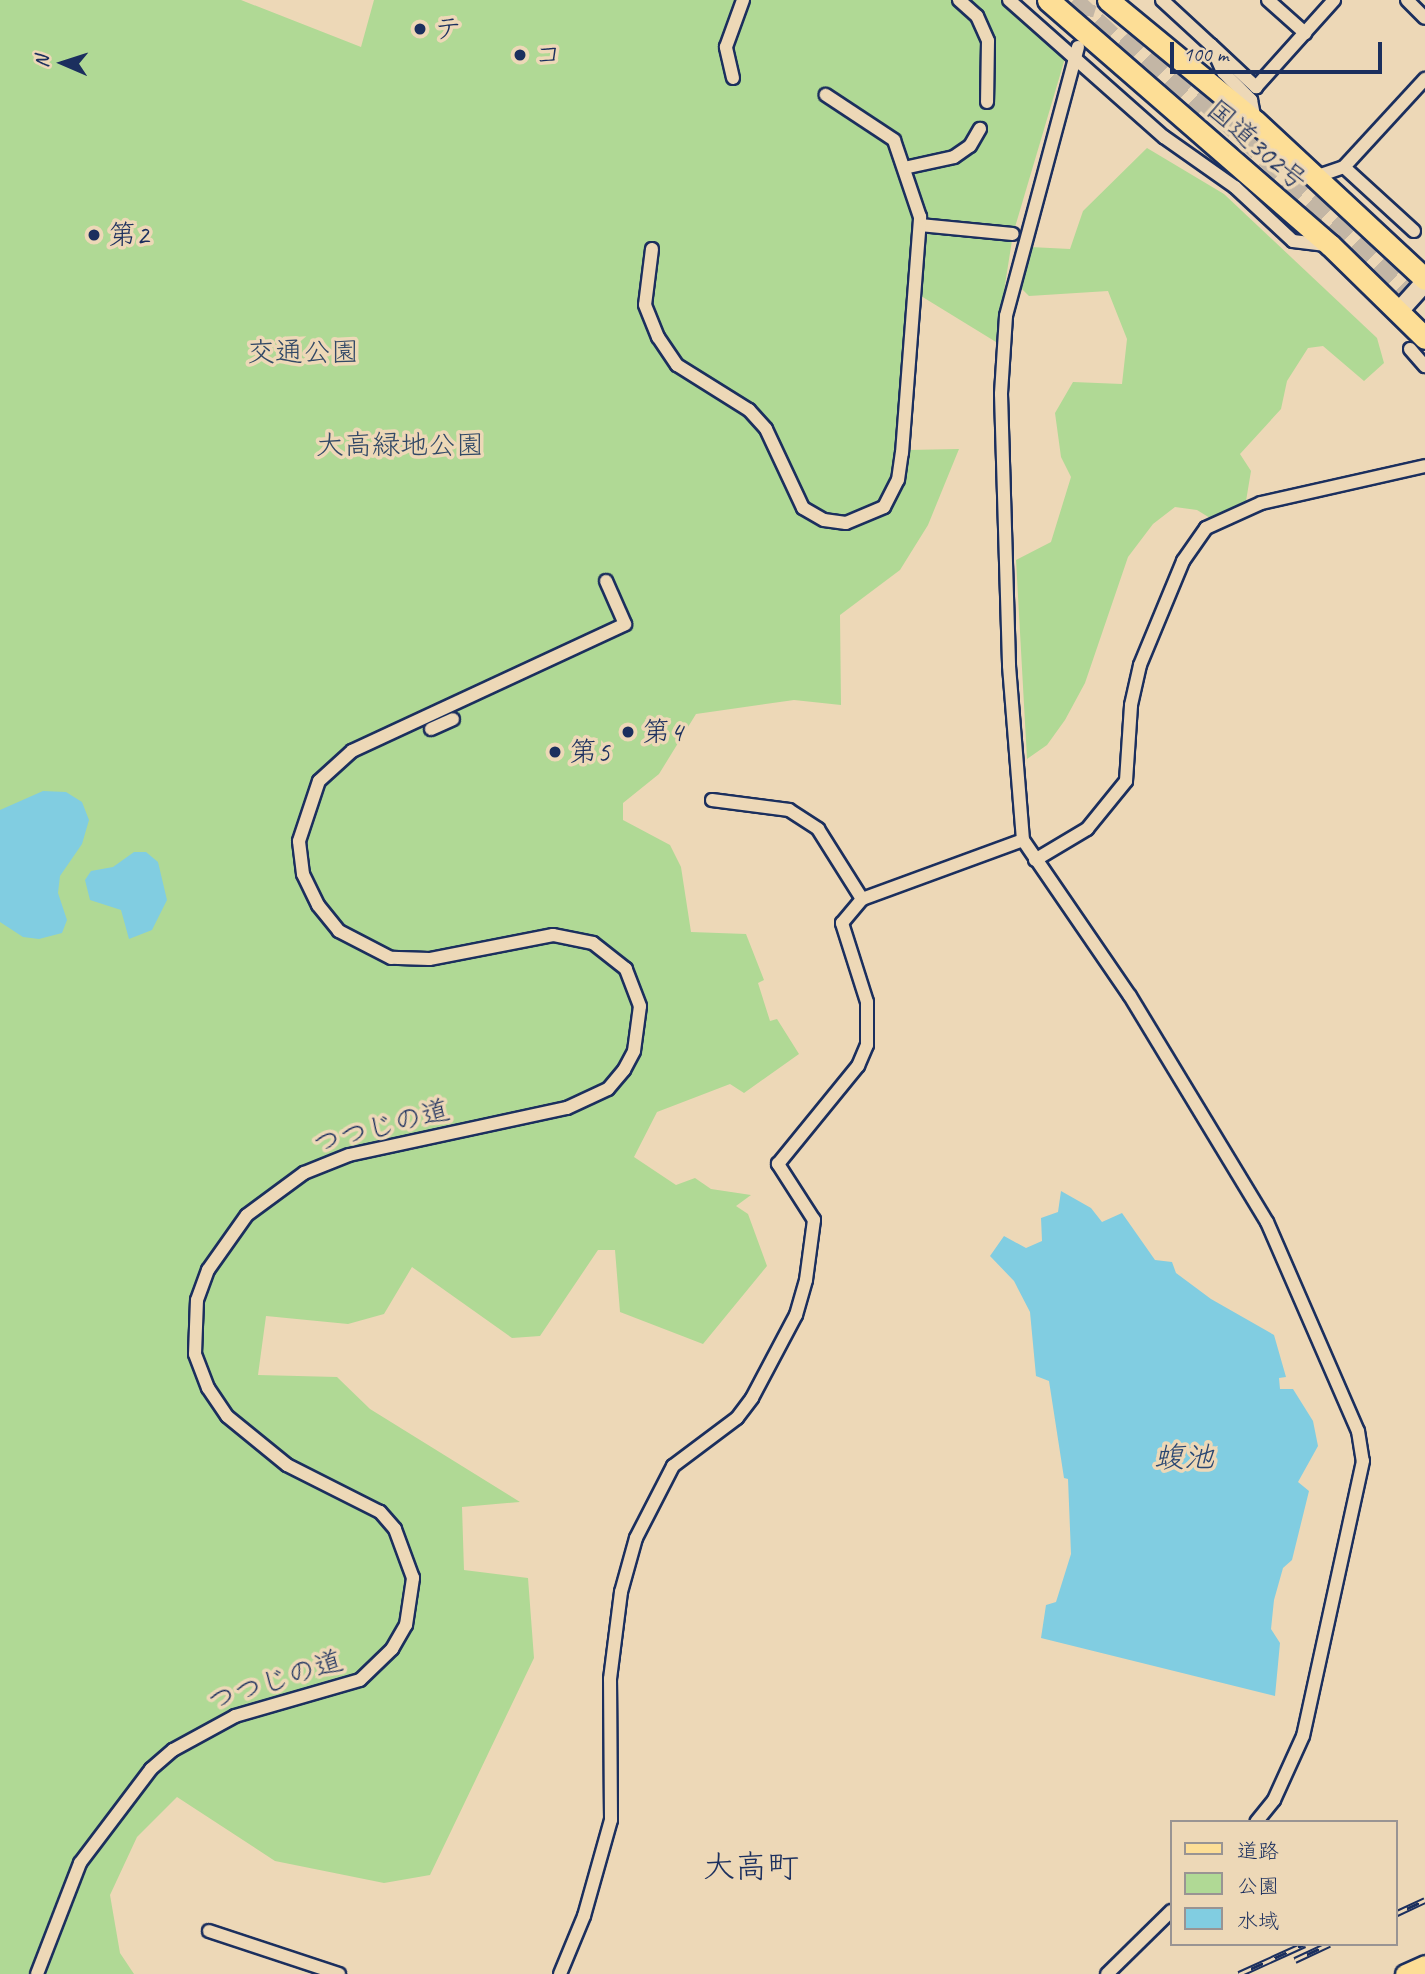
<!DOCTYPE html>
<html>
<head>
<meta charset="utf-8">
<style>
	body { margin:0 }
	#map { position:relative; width:1425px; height:1974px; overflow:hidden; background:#edd8b7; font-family:Caveat,"Klee One",sans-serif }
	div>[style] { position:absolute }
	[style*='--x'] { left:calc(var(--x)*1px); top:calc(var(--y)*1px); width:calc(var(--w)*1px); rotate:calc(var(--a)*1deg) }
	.green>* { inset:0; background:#b0d995 }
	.water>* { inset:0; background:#81cde1 }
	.street-tunnel>* { height:12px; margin-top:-6px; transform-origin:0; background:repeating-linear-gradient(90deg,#c3b6a5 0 12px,transparent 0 18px) }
	.highway-tunnel>* { height:21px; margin-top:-10.5px; transform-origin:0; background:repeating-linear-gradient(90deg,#c3b6a5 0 21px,transparent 0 31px) }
	.roads { filter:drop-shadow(2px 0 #1b2f5e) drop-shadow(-2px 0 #1b2f5e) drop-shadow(0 2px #1b2f5e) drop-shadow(0 -2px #1b2f5e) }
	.street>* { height:12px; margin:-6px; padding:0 6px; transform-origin:6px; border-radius:6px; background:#edd8b7 }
	.secondary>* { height:18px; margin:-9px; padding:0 9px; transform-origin:9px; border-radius:9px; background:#edd8b7 }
	.primary>* { height:19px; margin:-9.5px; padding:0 9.5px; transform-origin:9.5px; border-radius:9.5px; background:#fdde96 }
	.highway>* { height:21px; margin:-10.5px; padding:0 10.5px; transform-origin:10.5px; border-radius:10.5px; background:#fdde96 }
	.rail>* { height:7px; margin-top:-3.5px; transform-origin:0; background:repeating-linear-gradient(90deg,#edd8b7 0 13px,#1b2f5e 0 26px); box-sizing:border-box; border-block:2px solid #1b2f5e }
	.dots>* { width:19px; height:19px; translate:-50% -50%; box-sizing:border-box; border:4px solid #edd8b7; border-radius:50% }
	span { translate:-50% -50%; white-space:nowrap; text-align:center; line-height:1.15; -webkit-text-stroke:7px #edd8b7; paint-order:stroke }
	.poi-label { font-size:28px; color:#1b2f5e }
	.left { translate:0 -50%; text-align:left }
	.street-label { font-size:28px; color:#1b2f5e }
	.park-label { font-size:28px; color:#314866 }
	.water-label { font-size:30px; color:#2a4772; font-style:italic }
	.quarter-label { font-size:32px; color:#1b2f5e }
	.legend { position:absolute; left:1170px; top:1820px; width:228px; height:126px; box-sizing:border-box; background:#edd8b7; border:2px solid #999493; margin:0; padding:9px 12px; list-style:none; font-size:21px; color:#1b2f5e }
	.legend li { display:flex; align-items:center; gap:14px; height:35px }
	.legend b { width:35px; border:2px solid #999493 }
	.north { position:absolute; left:28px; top:28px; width:70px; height:70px; -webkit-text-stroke:5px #edd8b7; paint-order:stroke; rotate:273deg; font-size:19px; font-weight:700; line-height:28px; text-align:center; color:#1b2f5e }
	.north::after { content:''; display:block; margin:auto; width:24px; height:32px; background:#1b2f5e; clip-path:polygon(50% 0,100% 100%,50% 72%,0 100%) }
	.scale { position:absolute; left:1170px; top:42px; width:212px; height:32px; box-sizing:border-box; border:4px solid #1b2f5e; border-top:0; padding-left:9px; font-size:21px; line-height:24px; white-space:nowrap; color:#1b2f5e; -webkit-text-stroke:5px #edd8b7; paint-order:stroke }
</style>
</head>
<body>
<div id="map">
	<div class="green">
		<div style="clip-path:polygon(0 0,241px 0,361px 47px,374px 0,1004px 0,1066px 55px,1013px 234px,996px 342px,921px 296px,908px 450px,959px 449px,928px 525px,900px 570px,840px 615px,841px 705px,794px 700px,696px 714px,659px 774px,623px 803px,623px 820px,670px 845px,681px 867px,691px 932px,746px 934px,764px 980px,758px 983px,770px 1021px,777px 1019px,799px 1054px,744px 1093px,730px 1084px,657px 1112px,634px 1157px,676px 1185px,695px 1178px,711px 1189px,751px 1195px,736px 1206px,748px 1214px,767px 1266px,703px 1344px,620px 1312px,615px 1250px,598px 1250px,540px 1336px,512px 1338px,412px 1267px,384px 1314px,348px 1324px,266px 1316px,258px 1375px,337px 1377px,370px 1409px,520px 1502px,462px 1507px,464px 1570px,528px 1578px,534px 1658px,430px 1875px,384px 1883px,275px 1861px,177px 1797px,137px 1837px,110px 1895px,120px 1953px,134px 1974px,0 1974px)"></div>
		<div style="clip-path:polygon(1147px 148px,1224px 194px,1377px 338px,1384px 363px,1364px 381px,1323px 346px,1308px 348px,1287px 381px,1281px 409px,1240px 454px,1251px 471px,1246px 501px,1210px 518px,1197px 510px,1175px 507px,1153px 524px,1128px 557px,1085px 683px,1065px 720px,1047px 745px,1027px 759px,1016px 560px,1051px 542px,1071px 477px,1061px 457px,1055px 413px,1073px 382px,1122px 384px,1127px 339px,1108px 291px,1029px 296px,1020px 287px,1030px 247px,1070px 249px,1083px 211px)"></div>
	</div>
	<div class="water">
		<div style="clip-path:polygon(43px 791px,66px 792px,82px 802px,89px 820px,82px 844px,60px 876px,58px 893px,67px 920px,62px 933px,39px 939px,23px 937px,0 922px,0 810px)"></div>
		<div style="clip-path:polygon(134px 852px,146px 852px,158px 862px,167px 900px,152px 930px,129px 939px,121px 910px,90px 900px,85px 880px,91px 871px,113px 867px)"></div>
		<div style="clip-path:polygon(1061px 1191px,1091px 1208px,1102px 1222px,1122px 1213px,1155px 1260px,1172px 1262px,1176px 1273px,1211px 1299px,1274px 1335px,1286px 1377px,1279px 1378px,1280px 1389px,1293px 1389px,1313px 1421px,1318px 1446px,1298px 1482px,1309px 1491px,1292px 1560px,1283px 1568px,1274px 1600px,1271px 1629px,1280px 1643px,1275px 1696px,1041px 1638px,1046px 1605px,1056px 1602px,1071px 1554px,1068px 1479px,1064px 1478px,1049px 1381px,1036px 1376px,1030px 1312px,1014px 1281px,990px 1256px,1004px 1236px,1026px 1248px,1042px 1241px,1041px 1218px,1058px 1212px)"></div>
	</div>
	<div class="street-tunnel">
		<div style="--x:1082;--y:33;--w:34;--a:-73"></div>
	</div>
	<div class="highway-tunnel">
		<div style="--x:1073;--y:0;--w:169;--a:43.3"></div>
		<div style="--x:1130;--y:30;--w:403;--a:43"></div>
	</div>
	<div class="roads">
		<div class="street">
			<div style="--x:959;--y:0;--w:24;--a:42"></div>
			<div style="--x:977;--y:16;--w:27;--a:66"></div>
			<div style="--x:988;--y:41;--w:61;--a:90.9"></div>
			<div style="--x:1009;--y:0;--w:207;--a:41.5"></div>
			<div style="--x:1164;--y:137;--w:87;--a:35.2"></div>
			<div style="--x:1235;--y:187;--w:79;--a:43"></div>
			<div style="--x:1293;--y:241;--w:33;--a:7"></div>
			<div style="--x:1162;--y:0;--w:67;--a:42.6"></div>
			<div style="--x:1211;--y:45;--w:30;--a:66"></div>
			<div style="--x:1223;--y:72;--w:40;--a:45"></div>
			<div style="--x:1251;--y:100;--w:21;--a:79"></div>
			<div style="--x:1268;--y:0;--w:50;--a:41.7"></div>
			<div style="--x:1407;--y:0;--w:25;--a:45"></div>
			<div style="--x:1211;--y:45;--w:62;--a:43"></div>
			<div style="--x:1256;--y:87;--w:117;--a:-48.1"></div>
			<div style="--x:1078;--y:47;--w:278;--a:105"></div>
			<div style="--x:1006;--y:316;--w:78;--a:93.7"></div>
			<div style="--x:1001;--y:394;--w:272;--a:88.3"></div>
			<div style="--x:1009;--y:666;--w:175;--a:85.4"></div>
			<div style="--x:1023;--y:840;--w:189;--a:55.6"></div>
			<div style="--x:1130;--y:996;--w:264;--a:58.8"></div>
			<div style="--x:1267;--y:1222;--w:228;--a:66.5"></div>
			<div style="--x:1358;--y:1431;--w:30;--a:81"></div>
			<div style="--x:1363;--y:1461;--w:281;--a:102.3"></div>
			<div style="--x:1303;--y:1736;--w:70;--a:114.4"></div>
			<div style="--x:1274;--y:1800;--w:28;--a:129"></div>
			<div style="--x:733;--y:78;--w:32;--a:-103"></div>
			<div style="--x:726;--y:47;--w:50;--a:-70.1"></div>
			<div style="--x:904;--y:168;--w:51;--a:-12.4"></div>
			<div style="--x:954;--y:157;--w:19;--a:-35"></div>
			<div style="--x:970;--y:146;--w:20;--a:-60"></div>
			<div style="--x:1315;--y:177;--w:31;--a:-19"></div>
			<div style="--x:920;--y:225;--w:93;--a:5.5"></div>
			<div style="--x:1414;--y:231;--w:95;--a:-137.6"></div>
			<div style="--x:1344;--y:167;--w:120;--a:-47.4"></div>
			<div style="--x:652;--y:249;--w:56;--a:97.1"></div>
			<div style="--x:645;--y:305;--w:35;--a:68"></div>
			<div style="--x:658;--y:337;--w:34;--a:56"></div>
			<div style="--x:677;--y:365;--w:85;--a:32"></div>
			<div style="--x:749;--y:410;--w:25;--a:48"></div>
			<div style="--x:766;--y:429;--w:87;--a:64.9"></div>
			<div style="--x:803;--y:508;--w:24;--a:30"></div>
			<div style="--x:824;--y:520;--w:22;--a:8"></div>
			<div style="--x:846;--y:523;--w:41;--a:-22.8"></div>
			<div style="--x:884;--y:507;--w:30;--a:-63"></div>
			<div style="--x:898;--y:480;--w:27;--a:-82"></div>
			<div style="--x:902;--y:453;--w:237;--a:-85.6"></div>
			<div style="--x:920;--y:217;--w:81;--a:-108.7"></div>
			<div style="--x:894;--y:140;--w:82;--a:-146.5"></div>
			<div style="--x:1410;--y:349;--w:23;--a:49"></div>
			<div style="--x:431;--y:729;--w:24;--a:-24"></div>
			<div style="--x:712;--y:800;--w:78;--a:7.4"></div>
			<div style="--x:789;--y:810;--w:35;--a:33"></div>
			<div style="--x:818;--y:829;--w:83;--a:57.8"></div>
			<div style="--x:1035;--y:860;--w:61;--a:-30.8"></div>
			<div style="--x:1087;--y:829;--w:62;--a:-50.9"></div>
			<div style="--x:1126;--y:781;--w:76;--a:-86.2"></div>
			<div style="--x:1131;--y:705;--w:41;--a:-77.3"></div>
			<div style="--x:1140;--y:665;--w:113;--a:-67.5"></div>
			<div style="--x:1183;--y:561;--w:40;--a:-55.1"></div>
			<div style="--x:1206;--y:528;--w:60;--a:-24.4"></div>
			<div style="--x:1261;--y:503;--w:168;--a:-12.7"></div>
			<div style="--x:209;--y:1931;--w:137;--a:18.3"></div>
			<div style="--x:37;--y:1974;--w:119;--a:-68.8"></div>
			<div style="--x:80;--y:1863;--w:118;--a:-52.9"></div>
			<div style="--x:151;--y:1769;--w:29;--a:-41"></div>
			<div style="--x:173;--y:1750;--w:71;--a:-28.7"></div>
			<div style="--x:235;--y:1716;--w:130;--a:-16.1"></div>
			<div style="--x:360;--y:1680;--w:45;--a:-44.1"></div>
			<div style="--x:392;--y:1649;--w:28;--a:-60"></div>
			<div style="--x:406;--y:1625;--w:48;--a:-81.5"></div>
			<div style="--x:413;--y:1578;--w:52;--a:-110.2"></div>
			<div style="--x:395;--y:1529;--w:23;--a:-131"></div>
			<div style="--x:380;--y:1512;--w:104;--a:-153.2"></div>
			<div style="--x:287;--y:1465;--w:77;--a:-140.8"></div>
			<div style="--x:227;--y:1416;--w:34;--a:-124"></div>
			<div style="--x:208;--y:1388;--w:36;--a:-111"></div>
			<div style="--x:195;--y:1354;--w:54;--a:-87.9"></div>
			<div style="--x:197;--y:1300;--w:32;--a:-70"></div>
			<div style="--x:208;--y:1270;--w:67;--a:-54.7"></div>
			<div style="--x:247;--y:1215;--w:71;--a:-36.4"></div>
			<div style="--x:304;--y:1173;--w:48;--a:-21.8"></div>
			<div style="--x:349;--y:1155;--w:223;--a:-12.2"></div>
			<div style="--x:567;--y:1108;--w:45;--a:-24.9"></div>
			<div style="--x:608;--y:1089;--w:25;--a:-50"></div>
			<div style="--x:624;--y:1070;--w:21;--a:-62"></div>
			<div style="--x:634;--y:1051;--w:45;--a:-82.4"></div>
			<div style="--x:640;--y:1006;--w:40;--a:-111"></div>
			<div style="--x:626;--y:969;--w:42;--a:-141.8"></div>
			<div style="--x:593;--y:943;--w:41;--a:-168.7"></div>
			<div style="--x:553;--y:935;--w:126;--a:169"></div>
			<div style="--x:429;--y:959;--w:38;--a:-178"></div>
			<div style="--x:391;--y:958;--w:59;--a:-152.6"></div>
			<div style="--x:339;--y:931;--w:33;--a:-129"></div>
			<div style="--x:318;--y:905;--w:34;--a:-116"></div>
			<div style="--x:303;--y:874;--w:33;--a:-97"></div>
			<div style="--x:299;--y:841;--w:63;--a:-71.6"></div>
			<div style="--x:319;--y:781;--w:45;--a:-42.3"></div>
			<div style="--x:352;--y:751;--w:301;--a:-24.9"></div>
			<div style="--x:625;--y:624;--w:47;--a:-113.8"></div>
			<div style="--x:560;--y:1974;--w:63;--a:-67.5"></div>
			<div style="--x:584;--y:1916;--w:100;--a:-74.3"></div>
			<div style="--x:611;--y:1820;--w:141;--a:-90.4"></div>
			<div style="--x:610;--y:1679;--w:88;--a:-82.8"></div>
			<div style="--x:621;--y:1592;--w:56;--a:-74.5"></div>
			<div style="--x:636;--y:1538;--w:81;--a:-62.8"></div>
			<div style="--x:673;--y:1466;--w:80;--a:-36.9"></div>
			<div style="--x:737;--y:1418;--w:25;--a:-53"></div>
			<div style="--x:752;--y:1398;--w:94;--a:-62.1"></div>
			<div style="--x:796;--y:1315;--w:36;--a:-74"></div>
			<div style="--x:806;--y:1280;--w:61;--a:-82.4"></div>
			<div style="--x:814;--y:1220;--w:67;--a:-122.7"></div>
			<div style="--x:778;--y:1164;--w:127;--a:-50.8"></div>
			<div style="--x:858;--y:1066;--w:23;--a:-67"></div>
			<div style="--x:867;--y:1045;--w:43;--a:-90"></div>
			<div style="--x:867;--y:1002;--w:83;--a:-107.6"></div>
			<div style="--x:842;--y:923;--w:31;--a:-50"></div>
			<div style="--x:862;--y:899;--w:171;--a:-20.1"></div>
			<div style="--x:1107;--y:1974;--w:90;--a:-44.5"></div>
		</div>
		<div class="secondary">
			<div style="--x:1400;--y:310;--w:38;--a:-48"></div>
		</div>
		<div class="primary">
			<div style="--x:1405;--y:1974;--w:22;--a:-24"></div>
		</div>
		<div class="highway">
			<div style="--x:1048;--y:0;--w:374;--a:41"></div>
			<div style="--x:1330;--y:245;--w:133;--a:44.4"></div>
			<div style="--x:1108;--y:0;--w:190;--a:39.5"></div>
			<div style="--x:1255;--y:121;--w:232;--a:42.9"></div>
		</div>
	</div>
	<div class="rail">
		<div style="--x:1395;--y:1914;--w:33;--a:-25"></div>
		<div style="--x:1295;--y:1960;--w:38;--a:-25"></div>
		<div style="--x:1239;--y:1974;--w:72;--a:-24.4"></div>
	</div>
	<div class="dots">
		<div style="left:420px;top:29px;background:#1b2f5e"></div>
		<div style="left:520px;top:55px;background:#1b2f5e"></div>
		<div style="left:94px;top:235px;background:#1b2f5e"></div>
		<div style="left:628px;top:732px;background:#1b2f5e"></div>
		<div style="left:555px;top:752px;background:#1b2f5e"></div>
	</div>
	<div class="poi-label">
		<span class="left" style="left:434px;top:29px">テ</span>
		<span class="left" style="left:534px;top:55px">コ</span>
		<span class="left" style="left:108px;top:235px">第2</span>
		<span class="left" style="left:642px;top:732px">第4</span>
		<span class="left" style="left:569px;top:752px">第5</span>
	</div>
	<div class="street-label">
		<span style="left:1257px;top:145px;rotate:41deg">国道302号</span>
		<span style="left:381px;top:1127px;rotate:-15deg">つつじの道</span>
		<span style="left:275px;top:1681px;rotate:-18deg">つつじの道</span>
	</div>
	<div class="park-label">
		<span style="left:303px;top:352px">交通公園</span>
		<span style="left:400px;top:445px">大高緑地公園</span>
	</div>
	<div class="water-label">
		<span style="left:1184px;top:1457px">蝮池</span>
	</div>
	<div class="quarter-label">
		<span style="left:751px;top:1867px">大高町</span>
	</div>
	<ul class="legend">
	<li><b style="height:9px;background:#fdde96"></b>道路</li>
	<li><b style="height:19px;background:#b0d995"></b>公園</li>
	<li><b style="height:19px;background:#81cde1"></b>水域</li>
	</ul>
	<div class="north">N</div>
	<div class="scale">100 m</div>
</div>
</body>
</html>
